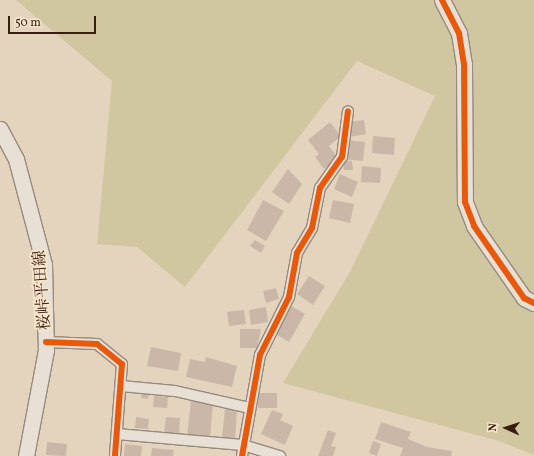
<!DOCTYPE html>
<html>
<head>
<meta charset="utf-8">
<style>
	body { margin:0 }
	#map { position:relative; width:534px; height:456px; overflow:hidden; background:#e4d4be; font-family:Vollkorn,"Noto Serif JP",serif }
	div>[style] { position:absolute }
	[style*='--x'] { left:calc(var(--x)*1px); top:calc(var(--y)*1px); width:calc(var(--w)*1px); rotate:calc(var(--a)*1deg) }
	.green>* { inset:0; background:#d0c7a0 }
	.building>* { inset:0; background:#cbb7a7 }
	.roads { filter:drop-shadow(1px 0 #968a7d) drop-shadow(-1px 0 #968a7d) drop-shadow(0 1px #968a7d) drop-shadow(0 -1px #968a7d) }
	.street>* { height:10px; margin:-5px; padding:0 5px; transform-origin:5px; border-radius:5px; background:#e8e0d5 }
	.secondary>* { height:15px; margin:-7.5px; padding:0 7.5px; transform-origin:7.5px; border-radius:7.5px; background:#e8e0d5 }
	.cycleway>* { height:6px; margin:-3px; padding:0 3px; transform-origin:3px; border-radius:3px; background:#e8590c }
	span { translate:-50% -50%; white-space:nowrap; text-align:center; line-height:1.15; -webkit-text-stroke:3.5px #f7e5cb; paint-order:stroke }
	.street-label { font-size:16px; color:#371e11 }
	.north { position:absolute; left:486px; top:408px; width:40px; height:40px; -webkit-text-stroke:3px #f7e5cb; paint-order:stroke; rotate:273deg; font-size:11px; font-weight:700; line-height:16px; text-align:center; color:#371e11 }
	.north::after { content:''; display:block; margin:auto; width:14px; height:18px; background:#371e11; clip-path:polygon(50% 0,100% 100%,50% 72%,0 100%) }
	.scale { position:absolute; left:8px; top:16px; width:88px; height:18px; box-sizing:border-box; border:2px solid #371e11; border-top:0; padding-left:5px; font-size:12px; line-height:14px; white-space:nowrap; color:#371e11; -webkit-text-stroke:3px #f7e5cb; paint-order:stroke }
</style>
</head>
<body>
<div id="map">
	<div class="green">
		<div style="clip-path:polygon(16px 0,534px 0,534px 455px,499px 441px,283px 383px,351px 270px,435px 96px,357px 61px,185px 287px,137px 247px,97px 244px,112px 81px)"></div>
	</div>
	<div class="building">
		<div style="clip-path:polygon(364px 120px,366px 134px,350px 137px,348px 122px)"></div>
		<div style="clip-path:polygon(330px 122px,341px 136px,329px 146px,338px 158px,324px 169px,315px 157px,319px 154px,308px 140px)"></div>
		<div style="clip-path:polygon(373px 136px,395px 138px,394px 155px,372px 153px)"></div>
		<div style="clip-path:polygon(346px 140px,365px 142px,363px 161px,344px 159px)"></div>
		<div style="clip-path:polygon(343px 161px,352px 161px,353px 170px,344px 170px)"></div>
		<div style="clip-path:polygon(362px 166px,381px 168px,380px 183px,361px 182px)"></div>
		<div style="clip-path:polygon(288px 169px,302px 184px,289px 204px,272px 192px)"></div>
		<div style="clip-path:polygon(340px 174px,358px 182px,352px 197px,334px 189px)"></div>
		<div style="clip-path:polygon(263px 200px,284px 211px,266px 241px,247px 230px)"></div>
		<div style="clip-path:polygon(333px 200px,354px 204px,350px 223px,329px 218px)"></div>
		<div style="clip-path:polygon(255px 240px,265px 246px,261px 253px,250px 246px)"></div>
		<div style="clip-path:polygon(309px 276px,325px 286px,313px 305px,297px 294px)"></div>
		<div style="clip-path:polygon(276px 288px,279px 299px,266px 303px,263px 291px)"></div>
		<div style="clip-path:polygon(288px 304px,305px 314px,289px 342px,272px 332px)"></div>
		<div style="clip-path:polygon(266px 307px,268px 322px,251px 325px,249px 310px)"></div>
		<div style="clip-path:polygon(244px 310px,246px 324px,229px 326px,227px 312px)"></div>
		<div style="clip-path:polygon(240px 329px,261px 329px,257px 348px,240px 348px)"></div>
		<div style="clip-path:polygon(151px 347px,181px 353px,178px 371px,147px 366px)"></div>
		<div style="clip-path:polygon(206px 357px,237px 366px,232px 387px,186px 377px,190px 359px,205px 362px)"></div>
		<div style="clip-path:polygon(258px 393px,277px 393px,277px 408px,258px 408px)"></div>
		<div style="clip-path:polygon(141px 394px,149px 394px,148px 399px,141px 398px)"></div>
		<div style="clip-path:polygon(154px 396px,168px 397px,167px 408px,153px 407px)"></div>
		<div style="clip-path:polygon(191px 401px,213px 403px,210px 438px,187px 437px)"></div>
		<div style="clip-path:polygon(225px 409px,237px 410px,235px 440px,222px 438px)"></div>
		<div style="clip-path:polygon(272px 410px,283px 414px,280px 420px,293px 426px,285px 445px,261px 434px)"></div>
		<div style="clip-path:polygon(136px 417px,149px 419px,148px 429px,135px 428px)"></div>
		<div style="clip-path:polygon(166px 417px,180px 418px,179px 434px,164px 433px)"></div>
		<div style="clip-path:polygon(381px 422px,411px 432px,408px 439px,427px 447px,452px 451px,451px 456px,400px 456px,403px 448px,375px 439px)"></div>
		<div style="clip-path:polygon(328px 430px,336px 433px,331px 446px,336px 447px,333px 456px,318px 456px)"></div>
		<div style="clip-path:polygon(373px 441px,381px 444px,377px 456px,369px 453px)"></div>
		<div style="clip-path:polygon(47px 442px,67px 444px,66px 456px,46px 455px)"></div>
		<div style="clip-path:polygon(125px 444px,142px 446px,141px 456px,124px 456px)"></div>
		<div style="clip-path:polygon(152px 448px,174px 450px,173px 456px,151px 456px)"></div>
	</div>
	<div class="roads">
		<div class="street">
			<div style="--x:46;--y:342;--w:51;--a:2.2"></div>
			<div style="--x:97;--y:344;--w:32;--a:39"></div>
			<div style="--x:122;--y:364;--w:92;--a:94.4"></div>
			<div style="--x:121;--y:386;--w:54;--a:5.3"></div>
			<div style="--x:175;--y:391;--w:76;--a:12.9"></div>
			<div style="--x:117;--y:434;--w:126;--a:5"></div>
			<div style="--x:243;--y:445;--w:39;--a:17"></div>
			<div style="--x:242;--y:456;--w:103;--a:-79.9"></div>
			<div style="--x:260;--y:355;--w:65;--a:-63.4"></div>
			<div style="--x:289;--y:297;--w:45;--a:-79.7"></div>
			<div style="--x:297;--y:253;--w:29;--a:-59"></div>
			<div style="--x:312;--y:228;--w:41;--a:-78.7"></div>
			<div style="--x:320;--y:188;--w:38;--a:-55"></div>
			<div style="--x:342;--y:157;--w:46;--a:-82.6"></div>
		</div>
		<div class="secondary">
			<div style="--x:442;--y:0;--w:37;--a:63"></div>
			<div style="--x:459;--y:33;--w:31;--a:81"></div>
			<div style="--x:464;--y:64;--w:138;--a:89.6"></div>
			<div style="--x:465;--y:202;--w:26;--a:69"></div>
			<div style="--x:474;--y:226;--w:88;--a:55.2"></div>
			<div style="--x:524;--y:298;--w:11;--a:27"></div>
			<div style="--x:0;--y:129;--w:34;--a:62"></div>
			<div style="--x:16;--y:159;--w:109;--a:75.1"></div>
			<div style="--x:44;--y:264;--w:86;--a:88.7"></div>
			<div style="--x:46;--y:350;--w:108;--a:100.7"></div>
		</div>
	</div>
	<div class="cycleway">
		<div style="--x:442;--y:0;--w:37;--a:63"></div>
		<div style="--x:459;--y:33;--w:31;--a:81"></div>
		<div style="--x:464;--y:64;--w:138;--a:89.6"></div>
		<div style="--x:465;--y:202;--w:26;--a:69"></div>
		<div style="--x:474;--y:226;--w:88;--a:55.2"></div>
		<div style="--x:524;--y:298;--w:11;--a:27"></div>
		<div style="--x:46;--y:342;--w:51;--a:2.2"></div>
		<div style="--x:97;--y:344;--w:32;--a:39"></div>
		<div style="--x:122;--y:364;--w:92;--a:94.4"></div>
		<div style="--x:242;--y:456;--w:103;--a:-79.9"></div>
		<div style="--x:260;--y:355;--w:65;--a:-63.4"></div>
		<div style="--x:289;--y:297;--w:45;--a:-79.7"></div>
		<div style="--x:297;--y:253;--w:29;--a:-59"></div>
		<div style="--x:312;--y:228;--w:41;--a:-78.7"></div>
		<div style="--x:320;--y:188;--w:38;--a:-55"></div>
		<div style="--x:342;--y:157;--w:46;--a:-82.6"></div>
	</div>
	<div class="street-label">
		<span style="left:43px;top:290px;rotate:-94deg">桜峠平田線</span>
	</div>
	<div class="north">N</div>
	<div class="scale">50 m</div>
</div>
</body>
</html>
